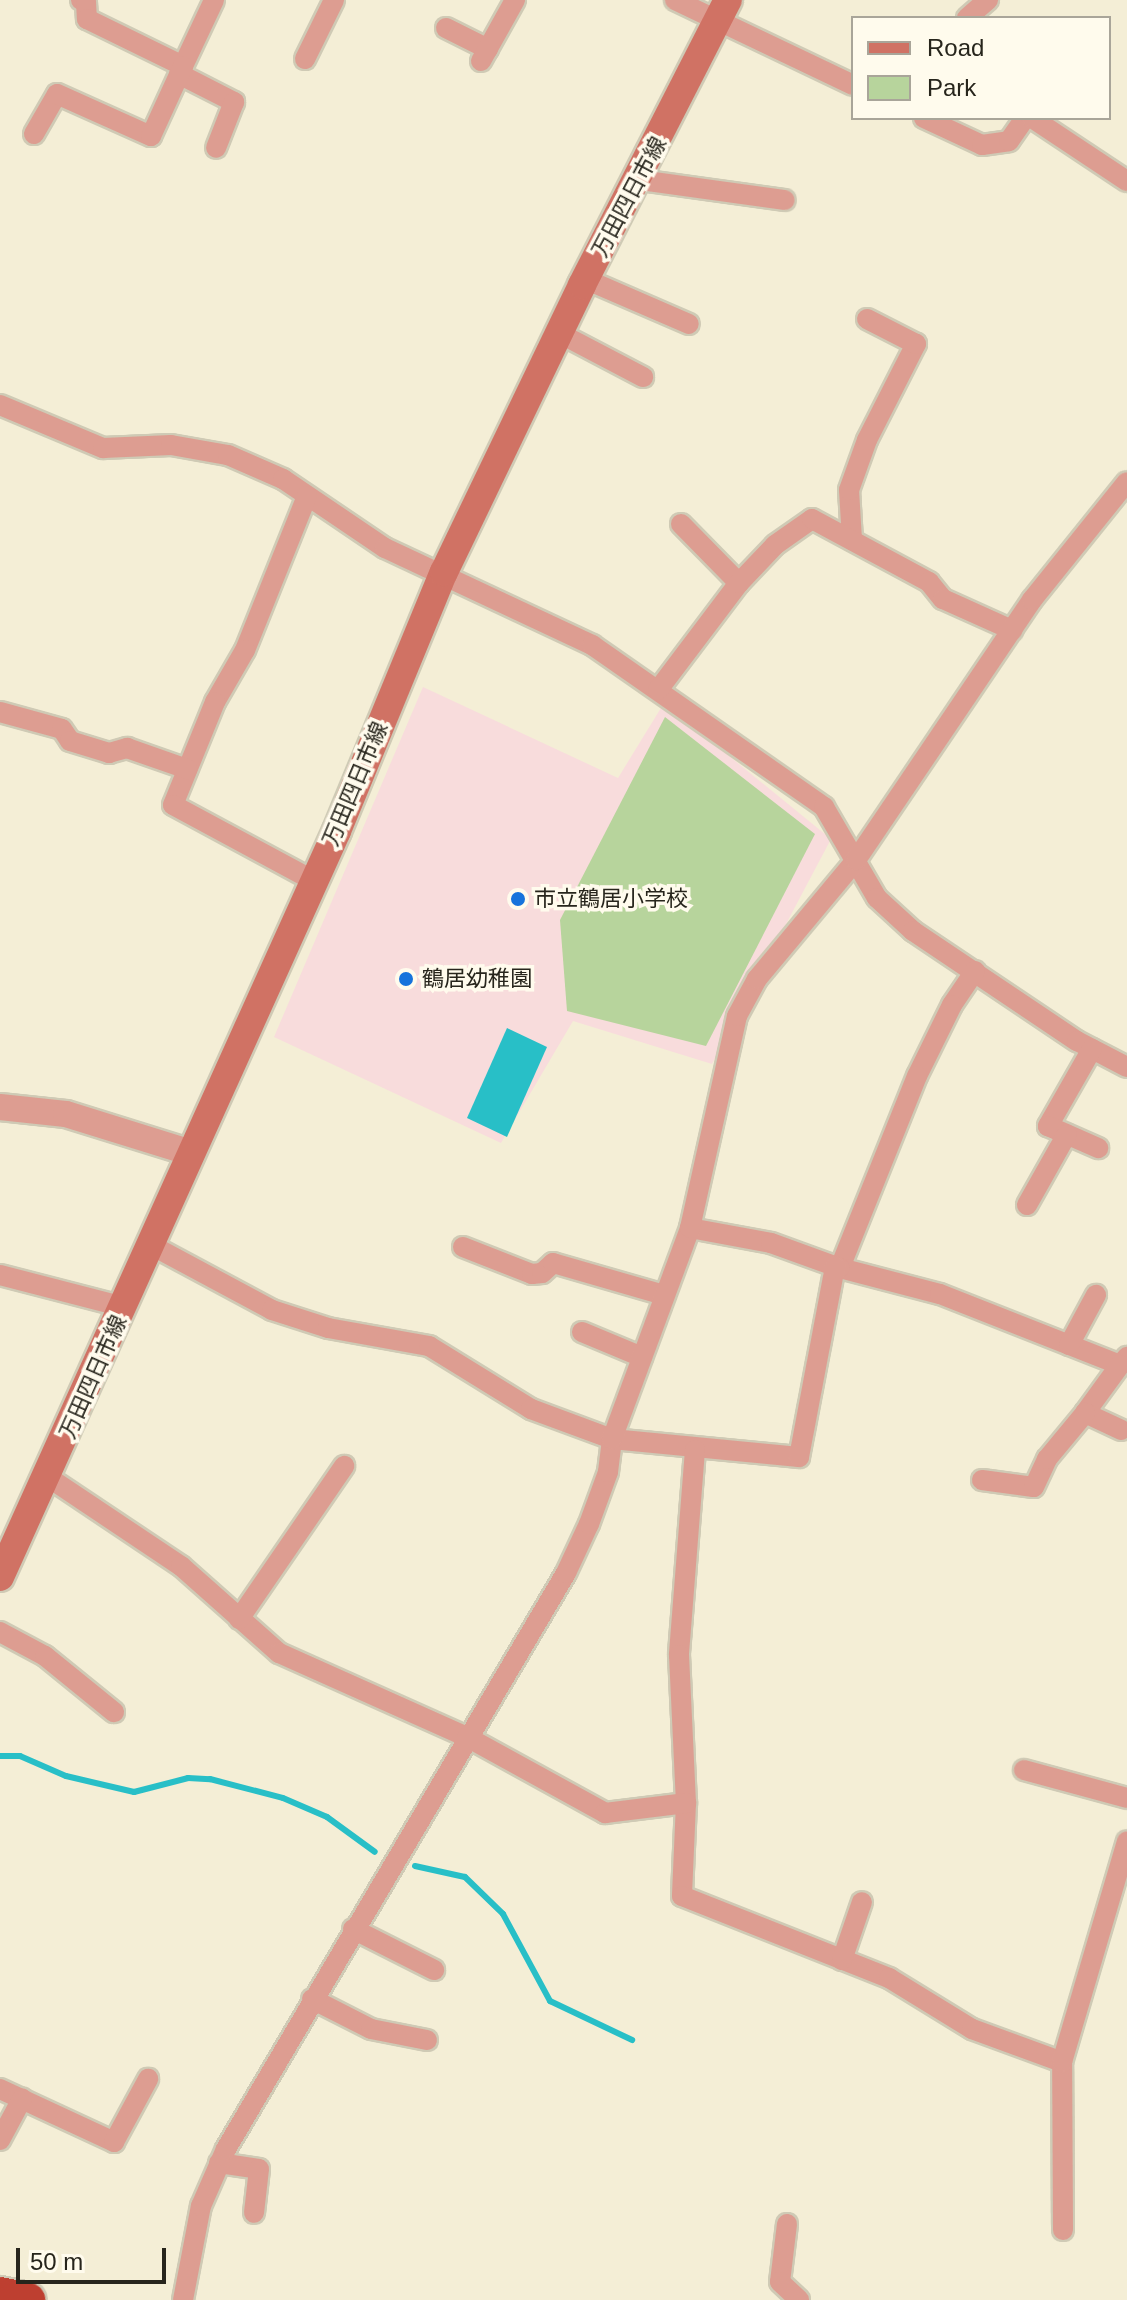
<!DOCTYPE html>
<html>
<head>
<meta charset="utf-8">
<style>
	body { margin:0 }
	#map { position:relative; width:1127px; height:2300px; overflow:hidden; background:#f4eed6; font-family:Arial,"Noto Sans JP",sans-serif }
	div>[style] { position:absolute }
	[style*='--x'] { left:calc(var(--x)*1px); top:calc(var(--y)*1px); width:calc(var(--w)*1px); rotate:calc(var(--a)*1deg) }
	.education>* { inset:0; background:#f8dcdc }
	.green>* { inset:0; background:#b7d49c }
	.water>* { inset:0; background:#28bfc7 }
	.stream>* { height:6px; margin:-3px; padding:0 3px; transform-origin:3px; border-radius:3px; background:#28bfc7 }
	.roads { filter:drop-shadow(2px 0 #cfcab5) drop-shadow(-2px 0 #cfcab5) drop-shadow(0 2px #cfcab5) drop-shadow(0 -2px #cfcab5) }
	.minor>* { height:20px; margin:-10px; padding:0 10px; transform-origin:10px; border-radius:10px; background:#dd9d91 }
	.tertiary>* { height:26px; margin:-13px; padding:0 13px; transform-origin:13px; border-radius:13px; background:#dd9d91 }
	.secondary>* { height:28px; margin:-14px; padding:0 14px; transform-origin:14px; border-radius:14px; background:#d07264 }
	.trunk>* { height:34px; margin:-17px; padding:0 17px; transform-origin:17px; border-radius:17px; background:#be3f30 }
	.dots>* { width:22px; height:22px; translate:-50% -50%; box-sizing:border-box; border:4px solid #fffbed; border-radius:50% }
	span { translate:-50% -50%; white-space:nowrap; text-align:center; line-height:1.15; -webkit-text-stroke:7px #fffbed; paint-order:stroke }
	.street-label { font-size:22px; color:#27251c }
	.poi-label { font-size:22px; color:#27251c }
	.left { translate:0 -50%; text-align:left }
	.legend { position:absolute; left:851px; top:16px; width:260px; height:104px; box-sizing:border-box; background:#fffbed; border:2px solid #a9a599; margin:0; padding:10px 14px; list-style:none; font-size:24px; color:#27251c }
	.legend li { display:flex; align-items:center; gap:16px; height:40px }
	.legend b { width:40px; border:2px solid #a9a599 }
	.scale { position:absolute; left:16px; top:2248px; width:150px; height:36px; box-sizing:border-box; border:4px solid #27251c; border-top:0; padding-left:10px; font-size:24px; line-height:28px; white-space:nowrap; color:#27251c; -webkit-text-stroke:6px #fffbed; paint-order:stroke }
</style>
</head>
<body>
<div id="map">
	<div class="education">
		<div style="clip-path:polygon(423px 687px,618px 778px,664px 703px,831px 839px,712px 1064px,573px 1021px,501px 1143px,274px 1037px)"></div>
	</div>
	<div class="green">
		<div style="clip-path:polygon(665px 717px,815px 834px,706px 1046px,567px 1011px,560px 920px)"></div>
	</div>
	<div class="water">
		<div style="clip-path:polygon(507px 1028px,547px 1047px,507px 1137px,467px 1118px)"></div>
	</div>
	<div class="stream">
		<div style="--x:0;--y:1756;--w:20;--a:0"></div>
		<div style="--x:20;--y:1756;--w:50;--a:23.5"></div>
		<div style="--x:66;--y:1776;--w:70;--a:13.2"></div>
		<div style="--x:134;--y:1792;--w:56;--a:-14.5"></div>
		<div style="--x:188;--y:1778;--w:22;--a:3"></div>
		<div style="--x:210;--y:1779;--w:75;--a:14.6"></div>
		<div style="--x:283;--y:1798;--w:48;--a:23.4"></div>
		<div style="--x:327;--y:1817;--w:59;--a:36.1"></div>
		<div style="--x:415;--y:1866;--w:51;--a:12.4"></div>
		<div style="--x:465;--y:1877;--w:53;--a:44.2"></div>
		<div style="--x:503;--y:1914;--w:99;--a:61.6"></div>
		<div style="--x:550;--y:2001;--w:91;--a:25.4"></div>
	</div>
	<div class="roads">
		<div class="minor">
			<div style="--x:81;--y:0;--w:5;--a:22"></div>
			<div style="--x:86;--y:2;--w:17;--a:87"></div>
			<div style="--x:87;--y:19;--w:107;--a:26.1"></div>
			<div style="--x:183;--y:66;--w:73;--a:-64.8"></div>
			<div style="--x:675;--y:0;--w:197;--a:25.5"></div>
			<div style="--x:967;--y:18;--w:28;--a:-41"></div>
			<div style="--x:446;--y:28;--w:47;--a:26.6"></div>
			<div style="--x:305;--y:59;--w:66;--a:-63.8"></div>
			<div style="--x:481;--y:61;--w:70;--a:-60.9"></div>
			<div style="--x:179;--y:74;--w:62;--a:27"></div>
			<div style="--x:234;--y:102;--w:49;--a:111.4"></div>
			<div style="--x:924;--y:118;--w:64;--a:25"></div>
			<div style="--x:982;--y:145;--w:27;--a:-8"></div>
			<div style="--x:1009;--y:141;--w:28;--a:-55"></div>
			<div style="--x:1032;--y:118;--w:114;--a:33.6"></div>
			<div style="--x:34;--y:134;--w:46;--a:-60.1"></div>
			<div style="--x:57;--y:94;--w:103;--a:24.1"></div>
			<div style="--x:151;--y:136;--w:77;--a:-65.4"></div>
			<div style="--x:640;--y:180;--w:146;--a:7.9"></div>
			<div style="--x:585;--y:279;--w:113;--a:23.4"></div>
			<div style="--x:559;--y:333;--w:95;--a:27.6"></div>
			<div style="--x:0;--y:405;--w:112;--a:22.7"></div>
			<div style="--x:103;--y:448;--w:68;--a:-2.5"></div>
			<div style="--x:171;--y:445;--w:58;--a:10"></div>
			<div style="--x:228;--y:455;--w:60;--a:23.6"></div>
			<div style="--x:283;--y:479;--w:123;--a:34.1"></div>
			<div style="--x:385;--y:548;--w:229;--a:25.1"></div>
			<div style="--x:592;--y:645;--w:283;--a:34.9"></div>
			<div style="--x:824;--y:807;--w:105;--a:59.8"></div>
			<div style="--x:877;--y:898;--w:49;--a:42.5"></div>
			<div style="--x:913;--y:931;--w:197;--a:33.9"></div>
			<div style="--x:1077;--y:1041;--w:56;--a:27.5"></div>
			<div style="--x:307;--y:496;--w:166;--a:111.9"></div>
			<div style="--x:245;--y:650;--w:60;--a:120"></div>
			<div style="--x:215;--y:702;--w:111;--a:112.2"></div>
			<div style="--x:173;--y:805;--w:160;--a:28.3"></div>
			<div style="--x:681;--y:524;--w:83;--a:45.5"></div>
			<div style="--x:852;--y:540;--w:50;--a:-93.4"></div>
			<div style="--x:849;--y:490;--w:53;--a:-70.2"></div>
			<div style="--x:867;--y:440;--w:108;--a:-63"></div>
			<div style="--x:916;--y:344;--w:55;--a:-153"></div>
			<div style="--x:658;--y:690;--w:134;--a:-52.9"></div>
			<div style="--x:739;--y:583;--w:52;--a:-46.5"></div>
			<div style="--x:775;--y:545;--w:45;--a:-35.1"></div>
			<div style="--x:812;--y:519;--w:133;--a:28.3"></div>
			<div style="--x:929;--y:582;--w:22;--a:51"></div>
			<div style="--x:943;--y:599;--w:76;--a:24.2"></div>
			<div style="--x:0;--y:712;--w:64;--a:15.3"></div>
			<div style="--x:62;--y:729;--w:14;--a:56"></div>
			<div style="--x:70;--y:741;--w:41;--a:17.1"></div>
			<div style="--x:109;--y:753;--w:19;--a:-16"></div>
			<div style="--x:127;--y:748;--w:64;--a:19.3"></div>
			<div style="--x:975;--y:971;--w:41;--a:124.1"></div>
			<div style="--x:952;--y:1005;--w:79;--a:116.2"></div>
			<div style="--x:917;--y:1076;--w:207;--a:111.9"></div>
			<div style="--x:840;--y:1268;--w:103;--a:14.6"></div>
			<div style="--x:940;--y:1294;--w:193;--a:21.5"></div>
			<div style="--x:1120;--y:1365;--w:11;--a:-49"></div>
			<div style="--x:1092;--y:1049;--w:89;--a:119.7"></div>
			<div style="--x:1048;--y:1126;--w:55;--a:23.7"></div>
			<div style="--x:1027;--y:1205;--w:81;--a:-60.6"></div>
			<div style="--x:690;--y:1228;--w:82;--a:10.5"></div>
			<div style="--x:771;--y:1243;--w:73;--a:19.9"></div>
			<div style="--x:151;--y:1245;--w:137;--a:28.2"></div>
			<div style="--x:272;--y:1310;--w:59;--a:17.8"></div>
			<div style="--x:328;--y:1328;--w:103;--a:10.1"></div>
			<div style="--x:429;--y:1346;--w:120;--a:31.7"></div>
			<div style="--x:531;--y:1409;--w:86;--a:20.3"></div>
			<div style="--x:612;--y:1439;--w:188;--a:5.5"></div>
			<div style="--x:799;--y:1457;--w:194;--a:-79.3"></div>
			<div style="--x:463;--y:1247;--w:74;--a:21.4"></div>
			<div style="--x:532;--y:1274;--w:10;--a:-6"></div>
			<div style="--x:542;--y:1273;--w:15;--a:-42"></div>
			<div style="--x:553;--y:1263;--w:116;--a:16.1"></div>
			<div style="--x:0;--y:1275;--w:128;--a:14.5"></div>
			<div style="--x:582;--y:1332;--w:65;--a:22.6"></div>
			<div style="--x:1069;--y:1345;--w:57;--a:-61.6"></div>
			<div style="--x:1120;--y:1365;--w:59;--a:126.1"></div>
			<div style="--x:1085;--y:1413;--w:40;--a:25"></div>
			<div style="--x:695;--y:1450;--w:206;--a:94.5"></div>
			<div style="--x:679;--y:1655;--w:148;--a:87.3"></div>
			<div style="--x:686;--y:1803;--w:93;--a:92.5"></div>
			<div style="--x:682;--y:1896;--w:223;--a:21.6"></div>
			<div style="--x:889;--y:1978;--w:97;--a:31.6"></div>
			<div style="--x:972;--y:2029;--w:96;--a:20.1"></div>
			<div style="--x:48;--y:1477;--w:160;--a:33.8"></div>
			<div style="--x:181;--y:1566;--w:131;--a:41.6"></div>
			<div style="--x:279;--y:1653;--w:206;--a:24.1"></div>
			<div style="--x:467;--y:1737;--w:158;--a:28.8"></div>
			<div style="--x:605;--y:1813;--w:82;--a:-7"></div>
			<div style="--x:982;--y:1480;--w:52;--a:7.7"></div>
			<div style="--x:1034;--y:1487;--w:31;--a:-65"></div>
			<div style="--x:1047;--y:1459;--w:60;--a:-50.4"></div>
			<div style="--x:239;--y:1619;--w:186;--a:-55.5"></div>
			<div style="--x:0;--y:1632;--w:51;--a:28.1"></div>
			<div style="--x:45;--y:1656;--w:89;--a:39.1"></div>
			<div style="--x:1024;--y:1770;--w:107;--a:15.2"></div>
			<div style="--x:353;--y:1929;--w:91;--a:26.8"></div>
			<div style="--x:842;--y:1960;--w:61;--a:-71"></div>
			<div style="--x:312;--y:1999;--w:66;--a:27"></div>
			<div style="--x:371;--y:2029;--w:57;--a:11.1"></div>
			<div style="--x:0;--y:2089;--w:126;--a:24.9"></div>
			<div style="--x:114;--y:2142;--w:72;--a:-61.6"></div>
			<div style="--x:0;--y:2140;--w:47;--a:-61.8"></div>
			<div style="--x:219;--y:2163;--w:40;--a:8.5"></div>
			<div style="--x:259;--y:2169;--w:44;--a:96.5"></div>
			<div style="--x:787;--y:2224;--w:58;--a:96.9"></div>
			<div style="--x:780;--y:2282;--w:26;--a:43"></div>
			<div style="--x:1063;--y:2230;--w:168;--a:-90.3"></div>
			<div style="--x:1062;--y:2062;--w:230;--a:-73.6"></div>
			<div style="--x:183;--y:2300;--w:96;--a:-79.2"></div>
			<div style="--x:201;--y:2206;--w:62;--a:-66.3"></div>
			<div style="--x:226;--y:2149;--w:669;--a:-59.45"></div>
			<div style="--x:566;--y:1573;--w:54;--a:-64.9"></div>
			<div style="--x:589;--y:1524;--w:55;--a:-69.9"></div>
			<div style="--x:608;--y:1472;--w:33;--a:-83"></div>
			<div style="--x:612;--y:1439;--w:225;--a:-69.7"></div>
			<div style="--x:690;--y:1228;--w:217;--a:-77.5"></div>
			<div style="--x:737;--y:1016;--w:42;--a:-61.6"></div>
			<div style="--x:757;--y:979;--w:155;--a:-50.2"></div>
			<div style="--x:856;--y:860;--w:314;--a:-55.9"></div>
			<div style="--x:1032;--y:600;--w:151;--a:-51.2"></div>
		</div>
		<div class="tertiary">
			<div style="--x:0;--y:1107;--w:66;--a:6.1"></div>
			<div style="--x:66;--y:1114;--w:131;--a:17.3"></div>
		</div>
		<div class="secondary">
			<div style="--x:0;--y:1577;--w:819;--a:-65.69"></div>
			<div style="--x:337;--y:831;--w:280;--a:-67.6"></div>
			<div style="--x:444;--y:572;--w:318;--a:-64.3"></div>
			<div style="--x:582;--y:285;--w:320;--a:-62.9"></div>
		</div>
		<div class="trunk">
			<div style="--x:0;--y:2294;--w:29;--a:12"></div>
		</div>
	</div>
	<div class="dots">
		<div style="left:518px;top:899px;background:#1673dc"></div>
		<div style="left:406px;top:979px;background:#1673dc"></div>
	</div>
	<div class="street-label">
		<span style="left:629px;top:197px;rotate:-62deg">万田四日市線</span>
		<span style="left:355px;top:784px;rotate:-67deg">万田四日市線</span>
		<span style="left:93px;top:1377px;rotate:-66deg">万田四日市線</span>
	</div>
	<div class="poi-label">
		<span class="left" style="left:534px;top:899px">市立鶴居小学校</span>
		<span class="left" style="left:422px;top:979px">鶴居幼稚園</span>
	</div>
	<ul class="legend">
	<li><b style="height:10px;background:#d07264"></b>Road</li>
	<li><b style="height:22px;background:#b7d49c"></b>Park</li>
	</ul>
	<div class="scale">50 m</div>
</div>
</body>
</html>
